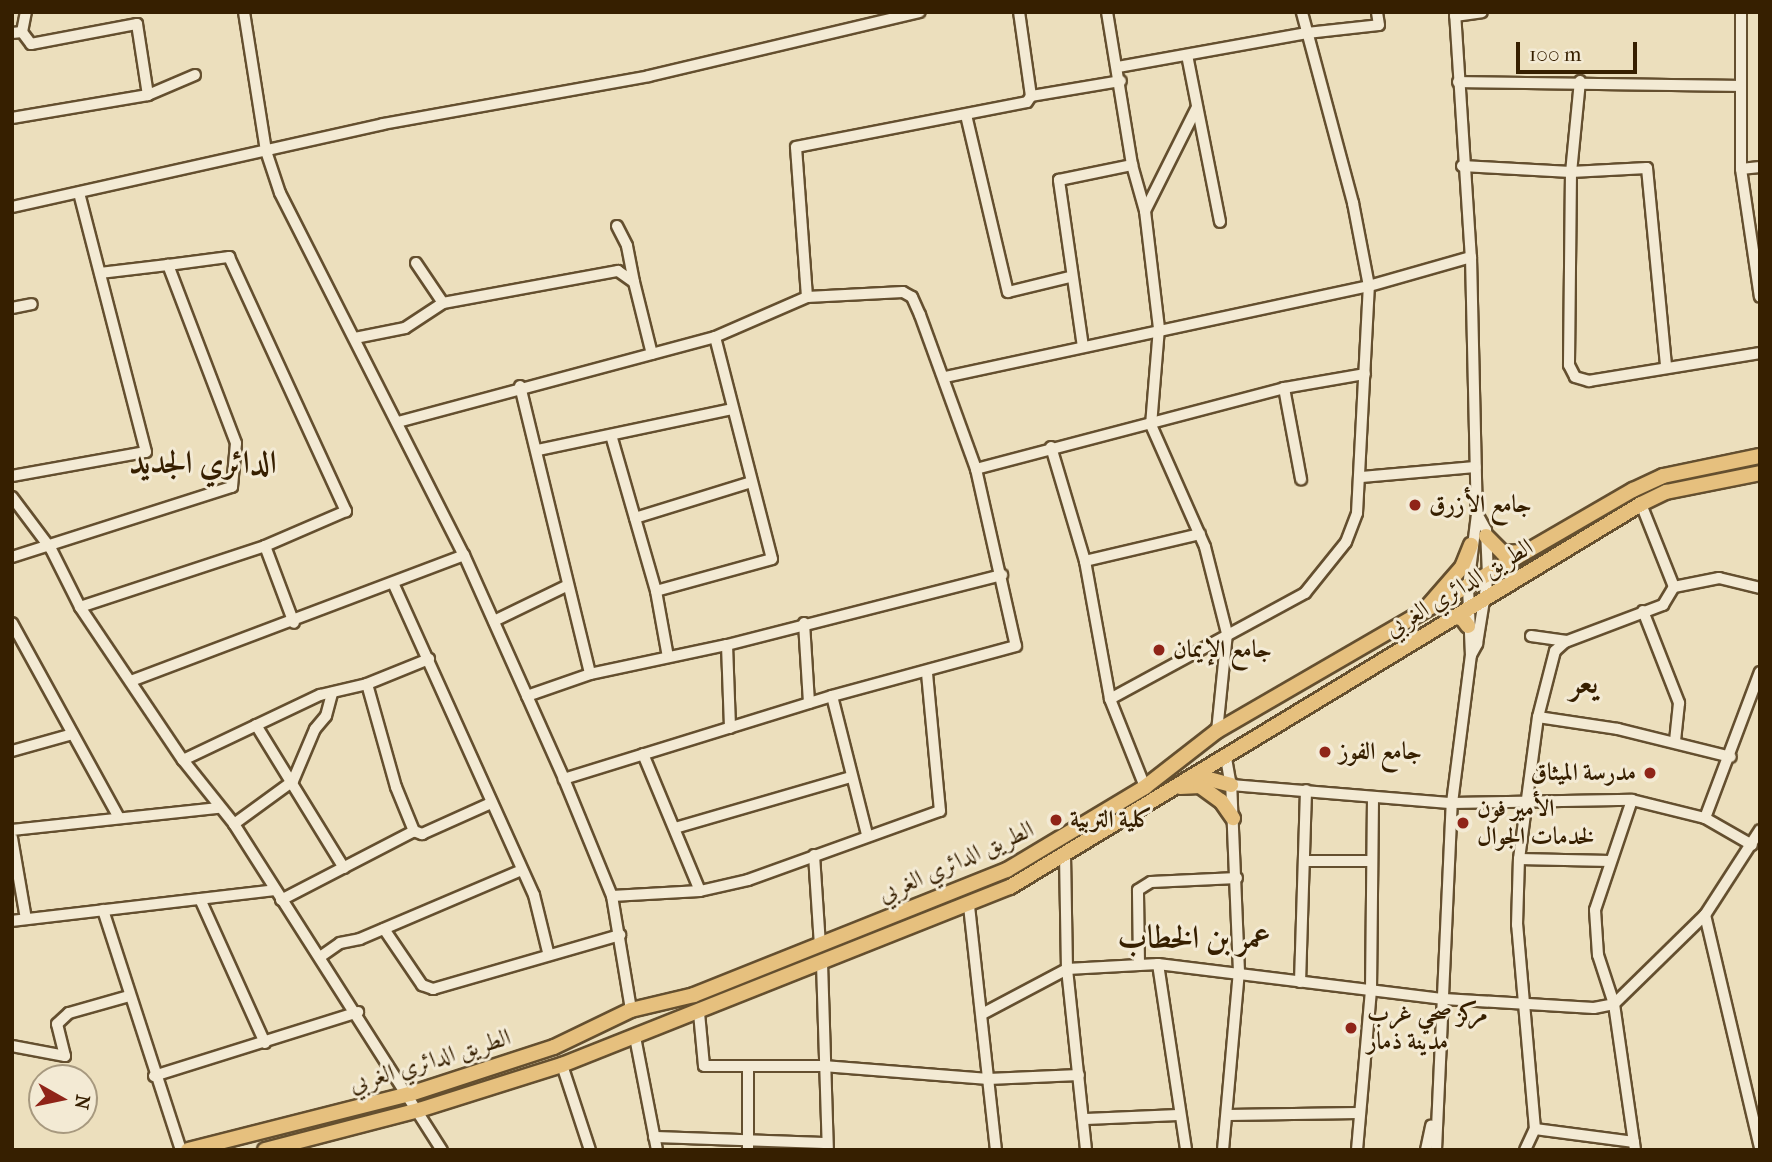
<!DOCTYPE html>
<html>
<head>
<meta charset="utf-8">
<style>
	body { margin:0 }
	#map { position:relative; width:1772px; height:1162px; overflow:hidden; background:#ecdfbd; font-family:"IM FELL French Canon",Amiri,serif }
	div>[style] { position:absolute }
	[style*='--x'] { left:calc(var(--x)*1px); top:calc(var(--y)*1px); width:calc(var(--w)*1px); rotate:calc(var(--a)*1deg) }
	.roads { filter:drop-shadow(2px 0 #644f2f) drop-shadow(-2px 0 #644f2f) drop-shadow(0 2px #644f2f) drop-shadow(0 -2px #644f2f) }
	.minor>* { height:10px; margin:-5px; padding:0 5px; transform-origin:5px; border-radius:5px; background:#f3ead4 }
	.major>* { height:14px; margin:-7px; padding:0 7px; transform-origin:7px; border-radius:7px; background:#e6c07e }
	.dots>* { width:19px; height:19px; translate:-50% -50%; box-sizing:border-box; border:4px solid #f3ead4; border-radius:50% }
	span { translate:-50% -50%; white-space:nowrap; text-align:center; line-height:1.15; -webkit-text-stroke:6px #f3ead4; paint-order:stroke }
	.poi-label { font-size:24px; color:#361f00; font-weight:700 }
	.left { translate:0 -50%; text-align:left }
	.right { translate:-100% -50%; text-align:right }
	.street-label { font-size:24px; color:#361f00 }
	.district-label { font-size:32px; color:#361f00; font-weight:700 }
	.frame { position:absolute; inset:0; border:14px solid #361f00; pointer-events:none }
	.north { position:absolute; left:28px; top:1064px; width:70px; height:70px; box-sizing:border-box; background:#f3ead4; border:2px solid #a7997f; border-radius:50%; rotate:99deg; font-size:19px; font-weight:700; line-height:28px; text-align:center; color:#361f00 }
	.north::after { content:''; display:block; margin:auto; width:24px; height:32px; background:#8f2418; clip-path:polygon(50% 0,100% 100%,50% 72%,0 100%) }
	.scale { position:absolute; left:1516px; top:42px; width:121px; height:32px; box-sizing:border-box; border:4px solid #361f00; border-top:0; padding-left:9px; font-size:21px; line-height:24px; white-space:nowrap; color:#361f00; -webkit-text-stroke:5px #f3ead4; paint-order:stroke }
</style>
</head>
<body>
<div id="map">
	<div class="roads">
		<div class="minor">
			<div style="--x:244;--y:12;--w:141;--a:81"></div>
			<div style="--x:266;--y:151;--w:44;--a:71.6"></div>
			<div style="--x:280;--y:193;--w:406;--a:63.1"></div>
			<div style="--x:464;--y:555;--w:245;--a:65.9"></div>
			<div style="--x:564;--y:779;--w:126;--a:67.7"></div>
			<div style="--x:612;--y:896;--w:116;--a:80.5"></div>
			<div style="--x:1107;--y:12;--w:155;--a:80.7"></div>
			<div style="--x:1132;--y:165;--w:48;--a:74.2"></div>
			<div style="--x:1145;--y:211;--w:118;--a:83.2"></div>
			<div style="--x:1159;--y:328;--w:97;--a:94.7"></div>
			<div style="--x:1151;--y:425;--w:133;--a:66.1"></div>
			<div style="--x:1205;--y:547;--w:89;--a:75.7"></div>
			<div style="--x:1227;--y:633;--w:99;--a:95.8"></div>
			<div style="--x:1455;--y:12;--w:246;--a:86.3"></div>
			<div style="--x:1471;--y:257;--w:257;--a:88.7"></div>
			<div style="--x:1477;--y:514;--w:74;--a:97"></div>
			<div style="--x:1468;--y:587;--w:68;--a:87.5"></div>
			<div style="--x:1741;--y:12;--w:157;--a:90"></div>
			<div style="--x:1741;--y:169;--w:129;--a:81.6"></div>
			<div style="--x:1455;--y:16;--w:27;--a:-8"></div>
			<div style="--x:22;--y:32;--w:20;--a:-79"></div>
			<div style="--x:12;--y:33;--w:10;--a:-6"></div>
			<div style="--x:22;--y:32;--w:15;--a:53"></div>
			<div style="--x:31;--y:44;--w:108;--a:-10.7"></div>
			<div style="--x:137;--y:24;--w:72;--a:81.2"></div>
			<div style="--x:1187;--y:55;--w:170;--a:78.8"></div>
			<div style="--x:1118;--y:67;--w:192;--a:-10.2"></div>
			<div style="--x:1307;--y:33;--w:72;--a:-6.3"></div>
			<div style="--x:1379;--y:25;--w:13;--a:-99"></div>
			<div style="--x:1580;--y:81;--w:91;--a:95.6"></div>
			<div style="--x:1571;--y:172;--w:193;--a:90.6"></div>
			<div style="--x:1569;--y:365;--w:13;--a:63"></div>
			<div style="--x:1575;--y:377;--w:15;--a:16"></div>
			<div style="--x:1589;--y:381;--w:173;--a:-9.3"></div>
			<div style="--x:1458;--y:82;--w:281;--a:0.8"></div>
			<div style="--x:1031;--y:96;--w:91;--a:-9.5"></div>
			<div style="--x:966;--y:115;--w:182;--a:76.7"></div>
			<div style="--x:1008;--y:292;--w:64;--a:-13.6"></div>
			<div style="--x:12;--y:118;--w:138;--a:-9.6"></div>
			<div style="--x:148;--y:95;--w:51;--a:-23.1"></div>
			<div style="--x:1462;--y:166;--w:109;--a:3.2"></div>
			<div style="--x:1571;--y:172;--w:76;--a:-3"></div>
			<div style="--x:1647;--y:168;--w:200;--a:84.5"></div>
			<div style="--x:1741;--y:169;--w:19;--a:-6"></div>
			<div style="--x:12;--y:207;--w:380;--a:-12.6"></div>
			<div style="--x:383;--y:124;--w:270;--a:-10.2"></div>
			<div style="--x:649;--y:76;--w:278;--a:-13.3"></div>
			<div style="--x:1145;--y:211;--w:116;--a:-63.4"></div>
			<div style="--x:617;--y:226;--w:22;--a:63"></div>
			<div style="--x:627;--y:246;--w:37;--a:79"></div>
			<div style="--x:416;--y:263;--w:48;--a:56"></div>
			<div style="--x:100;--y:273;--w:68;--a:-6.7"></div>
			<div style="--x:807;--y:297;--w:150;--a:-94.2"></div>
			<div style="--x:796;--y:147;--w:235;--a:-11"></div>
			<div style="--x:1027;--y:102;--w:7;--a:-56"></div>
			<div style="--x:1031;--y:96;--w:85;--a:-98.1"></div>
			<div style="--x:12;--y:308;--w:20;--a:-11"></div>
			<div style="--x:355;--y:338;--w:51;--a:-11.3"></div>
			<div style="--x:405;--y:328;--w:45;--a:-33.3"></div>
			<div style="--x:443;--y:303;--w:178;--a:-10.4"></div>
			<div style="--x:618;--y:271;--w:19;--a:35"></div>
			<div style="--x:634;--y:282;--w:74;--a:76"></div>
			<div style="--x:1083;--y:347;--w:169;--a:-98.2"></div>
			<div style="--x:1059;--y:180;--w:75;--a:-11.6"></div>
			<div style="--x:945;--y:377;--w:434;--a:-12.1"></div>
			<div style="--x:1369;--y:286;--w:106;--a:-15.9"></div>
			<div style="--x:520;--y:386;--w:296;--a:76.3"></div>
			<div style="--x:1284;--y:388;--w:93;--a:79.4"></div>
			<div style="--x:398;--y:422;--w:328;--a:-15"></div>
			<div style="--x:715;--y:337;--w:100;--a:-23.5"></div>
			<div style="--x:807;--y:297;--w:96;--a:-3"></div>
			<div style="--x:903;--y:292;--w:10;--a:29"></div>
			<div style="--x:912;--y:297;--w:20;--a:66"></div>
			<div style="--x:920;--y:315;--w:164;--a:70"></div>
			<div style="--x:976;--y:469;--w:181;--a:77.3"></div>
			<div style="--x:1016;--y:646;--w:191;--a:164.8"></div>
			<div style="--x:832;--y:696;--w:281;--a:162.8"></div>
			<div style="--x:611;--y:435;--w:162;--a:73.9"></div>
			<div style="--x:1051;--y:447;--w:119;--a:73.4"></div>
			<div style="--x:1085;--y:561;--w:140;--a:79.7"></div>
			<div style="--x:1110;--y:699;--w:95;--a:68.3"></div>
			<div style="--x:538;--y:450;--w:198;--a:-11.9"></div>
			<div style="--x:976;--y:469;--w:318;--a:-14.7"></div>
			<div style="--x:1284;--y:388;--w:82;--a:-9.8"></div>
			<div style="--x:12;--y:476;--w:136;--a:-10.2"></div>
			<div style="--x:146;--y:452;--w:268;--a:-104.5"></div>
			<div style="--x:1361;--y:477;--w:115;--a:-5"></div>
			<div style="--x:12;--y:497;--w:65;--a:53.1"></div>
			<div style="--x:51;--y:549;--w:65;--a:63.4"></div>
			<div style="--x:80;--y:607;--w:184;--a:56.1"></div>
			<div style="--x:183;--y:760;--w:82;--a:51.4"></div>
			<div style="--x:234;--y:824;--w:387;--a:57.5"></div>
			<div style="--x:1641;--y:504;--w:89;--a:68.3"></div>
			<div style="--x:635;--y:518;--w:121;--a:-17.2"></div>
			<div style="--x:12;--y:557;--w:231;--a:-17.7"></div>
			<div style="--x:232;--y:487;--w:44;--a:-84.8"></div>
			<div style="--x:236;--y:443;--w:191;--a:-110.9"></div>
			<div style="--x:168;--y:265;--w:62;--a:-7.5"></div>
			<div style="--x:229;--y:257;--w:280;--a:65.3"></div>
			<div style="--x:346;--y:511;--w:88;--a:156.6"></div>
			<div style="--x:1085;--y:561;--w:118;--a:-13.2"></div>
			<div style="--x:394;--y:585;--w:340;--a:65.7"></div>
			<div style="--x:534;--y:895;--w:59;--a:76.2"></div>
			<div style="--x:80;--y:607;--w:195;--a:-18.2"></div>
			<div style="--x:265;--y:546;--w:82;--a:69.4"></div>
			<div style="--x:1643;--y:611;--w:99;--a:68.6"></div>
			<div style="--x:1679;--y:703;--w:39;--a:96"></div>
			<div style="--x:494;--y:621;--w:82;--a:-25.9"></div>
			<div style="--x:12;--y:623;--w:222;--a:61.2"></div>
			<div style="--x:804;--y:623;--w:80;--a:86.4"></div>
			<div style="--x:1531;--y:636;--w:36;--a:8"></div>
			<div style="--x:727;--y:645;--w:83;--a:87.9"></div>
			<div style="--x:668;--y:657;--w:67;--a:-100.3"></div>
			<div style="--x:656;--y:591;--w:120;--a:-15.4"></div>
			<div style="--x:772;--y:559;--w:229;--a:-104.4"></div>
			<div style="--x:131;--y:681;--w:356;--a:-20.7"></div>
			<div style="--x:367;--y:684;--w:107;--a:74.3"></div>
			<div style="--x:396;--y:787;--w:48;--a:67.8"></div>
			<div style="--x:527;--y:696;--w:67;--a:-19.2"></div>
			<div style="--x:590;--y:674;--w:140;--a:-12"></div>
			<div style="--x:727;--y:645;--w:284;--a:-14.3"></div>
			<div style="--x:832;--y:696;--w:142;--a:75.8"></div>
			<div style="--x:1110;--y:699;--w:222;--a:-28.5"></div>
			<div style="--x:1305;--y:593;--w:65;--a:-51.2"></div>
			<div style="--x:1346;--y:542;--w:31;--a:-69"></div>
			<div style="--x:1357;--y:513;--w:227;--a:-87"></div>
			<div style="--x:1369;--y:286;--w:85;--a:-100.9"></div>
			<div style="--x:1353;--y:203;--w:198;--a:-105"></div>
			<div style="--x:1538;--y:717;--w:81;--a:8.5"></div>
			<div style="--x:1618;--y:729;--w:116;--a:13.9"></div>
			<div style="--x:256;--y:725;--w:168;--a:58.4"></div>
			<div style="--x:12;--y:751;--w:63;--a:-15.6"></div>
			<div style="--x:643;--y:754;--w:148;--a:67.4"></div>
			<div style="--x:1226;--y:758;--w:27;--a:80"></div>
			<div style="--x:1231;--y:785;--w:222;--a:4.7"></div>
			<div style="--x:1452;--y:803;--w:180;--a:-1"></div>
			<div style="--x:1632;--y:800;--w:75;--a:13.9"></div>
			<div style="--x:1705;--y:818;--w:54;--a:29.9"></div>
			<div style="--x:183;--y:760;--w:152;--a:-25.4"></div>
			<div style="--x:320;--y:695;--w:48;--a:-13.2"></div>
			<div style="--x:367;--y:684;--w:67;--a:-22"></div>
			<div style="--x:1632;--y:800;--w:116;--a:108.6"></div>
			<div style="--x:1595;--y:910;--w:45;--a:86.2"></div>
			<div style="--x:1598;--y:955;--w:52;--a:71.9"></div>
			<div style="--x:1614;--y:1004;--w:148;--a:81.8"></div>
			<div style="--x:1705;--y:818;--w:156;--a:-69.4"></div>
			<div style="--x:234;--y:824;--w:73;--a:-36.1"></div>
			<div style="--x:293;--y:781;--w:56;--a:-67.1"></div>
			<div style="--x:315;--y:729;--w:17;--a:-50"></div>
			<div style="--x:326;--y:716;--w:24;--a:-75"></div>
			<div style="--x:675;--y:828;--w:183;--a:-16.2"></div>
			<div style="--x:12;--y:830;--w:208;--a:-6.1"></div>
			<div style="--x:12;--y:838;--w:82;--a:80.2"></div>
			<div style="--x:814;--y:855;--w:90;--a:86.2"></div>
			<div style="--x:1065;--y:855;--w:114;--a:89"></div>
			<div style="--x:1067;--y:969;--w:182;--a:84"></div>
			<div style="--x:1519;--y:859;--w:91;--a:1.3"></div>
			<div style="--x:1304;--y:861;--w:68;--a:0"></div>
			<div style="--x:612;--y:896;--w:88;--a:-3.3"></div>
			<div style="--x:700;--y:891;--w:49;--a:-12.9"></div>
			<div style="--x:748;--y:880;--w:204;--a:-19.8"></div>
			<div style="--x:940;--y:811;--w:139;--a:-95.4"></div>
			<div style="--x:200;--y:899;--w:158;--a:65.7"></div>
			<div style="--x:281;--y:900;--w:150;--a:-27.4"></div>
			<div style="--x:414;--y:831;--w:9;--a:21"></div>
			<div style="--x:422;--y:834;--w:76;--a:-24.2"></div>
			<div style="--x:969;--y:906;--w:245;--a:83.7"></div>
			<div style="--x:103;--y:910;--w:252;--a:72"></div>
			<div style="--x:1705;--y:915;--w:238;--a:76.7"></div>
			<div style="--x:12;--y:921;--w:264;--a:-6.7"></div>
			<div style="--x:384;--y:929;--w:68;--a:55.8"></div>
			<div style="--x:422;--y:985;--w:12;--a:20"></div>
			<div style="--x:433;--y:989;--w:195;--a:-16.1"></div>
			<div style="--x:320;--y:957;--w:24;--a:-35"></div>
			<div style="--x:340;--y:943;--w:20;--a:-11"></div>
			<div style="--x:360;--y:939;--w:176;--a:-23.1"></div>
			<div style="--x:822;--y:963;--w:187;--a:88.2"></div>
			<div style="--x:1158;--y:964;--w:188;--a:81.4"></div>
			<div style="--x:1139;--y:965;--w:75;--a:-90.8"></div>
			<div style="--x:1138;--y:890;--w:15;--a:-32"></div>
			<div style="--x:1151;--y:882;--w:86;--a:-2.7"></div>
			<div style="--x:1300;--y:982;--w:192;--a:-88.2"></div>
			<div style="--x:699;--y:1013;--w:53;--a:84.6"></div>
			<div style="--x:704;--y:1066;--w:119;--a:0"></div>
			<div style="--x:823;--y:1066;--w:166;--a:4.5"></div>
			<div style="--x:988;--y:1079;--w:91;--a:-2.5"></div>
			<div style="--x:984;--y:1013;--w:94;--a:-27.9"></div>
			<div style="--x:1067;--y:969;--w:91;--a:-3.1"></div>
			<div style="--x:1158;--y:964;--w:288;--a:7"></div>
			<div style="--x:1444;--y:999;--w:150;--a:3.4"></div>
			<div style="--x:1594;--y:1008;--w:20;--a:-11"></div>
			<div style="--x:1614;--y:1004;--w:127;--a:-44.4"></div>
			<div style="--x:1705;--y:915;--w:101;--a:-57.1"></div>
			<div style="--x:635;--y:1037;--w:115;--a:79"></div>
			<div style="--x:12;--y:1046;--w:54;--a:10.7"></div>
			<div style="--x:65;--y:1056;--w:33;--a:-104"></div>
			<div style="--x:57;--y:1024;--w:16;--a:-43"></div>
			<div style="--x:69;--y:1013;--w:62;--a:-15.8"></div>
			<div style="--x:562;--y:1065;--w:89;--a:71.8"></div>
			<div style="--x:748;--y:1066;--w:84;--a:90"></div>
			<div style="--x:154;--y:1076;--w:214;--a:-17.4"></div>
			<div style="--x:1228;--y:1115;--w:130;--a:-0.9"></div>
			<div style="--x:1086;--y:1119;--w:92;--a:-2.5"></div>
			<div style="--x:1535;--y:1129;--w:100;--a:7.5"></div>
			<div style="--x:654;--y:1137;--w:172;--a:2"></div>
			<div style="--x:1223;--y:1150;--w:179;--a:-84.9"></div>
			<div style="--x:1239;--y:972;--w:187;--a:-92.4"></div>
			<div style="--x:1357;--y:1150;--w:161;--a:-85"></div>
			<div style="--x:1371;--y:990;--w:191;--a:-89.4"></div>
			<div style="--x:1426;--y:1150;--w:25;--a:-78"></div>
			<div style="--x:1436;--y:1150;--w:347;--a:-87.4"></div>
			<div style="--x:1452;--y:803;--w:149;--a:-82.7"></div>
			<div style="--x:1471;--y:655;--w:13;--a:-61"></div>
			<div style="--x:1477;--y:644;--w:70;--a:-80.9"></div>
			<div style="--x:1488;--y:575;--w:45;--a:-92.5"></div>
			<div style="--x:1486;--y:530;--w:18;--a:-119"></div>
			<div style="--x:1525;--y:1150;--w:23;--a:-65"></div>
			<div style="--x:1535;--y:1129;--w:205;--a:-95"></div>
			<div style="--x:1517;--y:925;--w:66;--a:-88.3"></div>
			<div style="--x:1519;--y:859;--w:143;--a:-82.4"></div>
			<div style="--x:1538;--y:717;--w:68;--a:-75.6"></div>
			<div style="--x:1555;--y:651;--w:13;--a:-42"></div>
			<div style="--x:1565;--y:642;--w:105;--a:-20.7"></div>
			<div style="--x:1663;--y:605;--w:21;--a:-59"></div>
			<div style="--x:1674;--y:587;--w:46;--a:-11.3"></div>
			<div style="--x:1719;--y:578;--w:42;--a:13.7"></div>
		</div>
		<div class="major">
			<div style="--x:1486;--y:536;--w:24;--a:45"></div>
			<div style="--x:1503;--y:553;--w:19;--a:-3"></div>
			<div style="--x:1428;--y:606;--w:52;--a:-48.9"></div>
			<div style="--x:1462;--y:567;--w:24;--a:-68"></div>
			<div style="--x:1453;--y:617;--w:9;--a:6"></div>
			<div style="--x:1462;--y:618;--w:10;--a:53"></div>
			<div style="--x:1193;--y:783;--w:16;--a:-14"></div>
			<div style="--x:1209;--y:779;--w:23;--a:15"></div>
			<div style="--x:1180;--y:787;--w:20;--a:-3"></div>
			<div style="--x:1200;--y:786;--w:26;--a:36"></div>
			<div style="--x:1221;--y:801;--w:21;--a:55"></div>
			<div style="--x:188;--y:1150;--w:229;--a:-14.2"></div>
			<div style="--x:410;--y:1094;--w:151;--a:-18.1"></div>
			<div style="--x:554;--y:1047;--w:85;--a:-25.7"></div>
			<div style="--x:631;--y:1010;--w:65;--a:-13.4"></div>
			<div style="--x:694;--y:995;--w:337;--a:-21.8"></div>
			<div style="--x:1007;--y:870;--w:161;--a:-31"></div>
			<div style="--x:1145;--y:787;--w:91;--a:-37.9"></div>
			<div style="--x:1217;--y:731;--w:481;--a:-30.1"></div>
			<div style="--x:1633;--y:490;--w:33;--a:-25"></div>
			<div style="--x:1663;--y:476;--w:99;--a:-11.7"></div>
			<div style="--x:265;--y:1150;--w:159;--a:-14.6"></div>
			<div style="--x:419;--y:1110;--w:150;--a:-17.5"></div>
			<div style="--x:562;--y:1065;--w:482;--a:-21.7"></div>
			<div style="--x:1010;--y:887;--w:738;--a:-31.26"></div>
			<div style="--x:1641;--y:504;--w:28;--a:-26"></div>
			<div style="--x:1666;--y:492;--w:96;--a:-11.4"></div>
		</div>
	</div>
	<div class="dots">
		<div style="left:1415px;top:505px;background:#8f2418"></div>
		<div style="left:1159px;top:650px;background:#8f2418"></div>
		<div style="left:1325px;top:752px;background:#8f2418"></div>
		<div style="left:1650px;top:773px;background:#8f2418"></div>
		<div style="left:1056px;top:820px;background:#8f2418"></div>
		<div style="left:1463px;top:823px;background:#8f2418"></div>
		<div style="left:1351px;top:1028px;background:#8f2418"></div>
	</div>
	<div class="poi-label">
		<span class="left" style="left:1429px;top:505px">جامع الأزرق</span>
		<span class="left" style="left:1173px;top:650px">جامع الإيمان</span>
		<span class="left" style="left:1339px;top:752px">جامع الفوز</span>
		<span class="right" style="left:1636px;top:773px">مدرسة الميثاق</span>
		<span class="left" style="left:1477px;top:823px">الأمير فون<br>لخدمات الجوال</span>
		<span class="left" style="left:1070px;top:820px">كلية التربية</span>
		<span class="left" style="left:1367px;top:1028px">مركز صحي غرب<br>مدينة ذمار</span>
	</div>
	<div class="street-label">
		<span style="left:1459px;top:588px;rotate:-31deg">الطريق الدائري الغربي</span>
		<span style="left:956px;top:862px;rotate:-24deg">الطريق الدائري الغربي</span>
		<span style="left:430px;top:1061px;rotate:-17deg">الطريق الدائري الغربي</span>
	</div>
	<div class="district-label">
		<span style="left:203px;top:463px">الدائري الجديد</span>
		<span style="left:1584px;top:683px">يعر</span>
		<span style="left:1194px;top:938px">عمر بن الخطاب</span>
	</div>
	<div class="frame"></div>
	<div class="north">N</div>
	<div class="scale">100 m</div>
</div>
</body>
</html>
